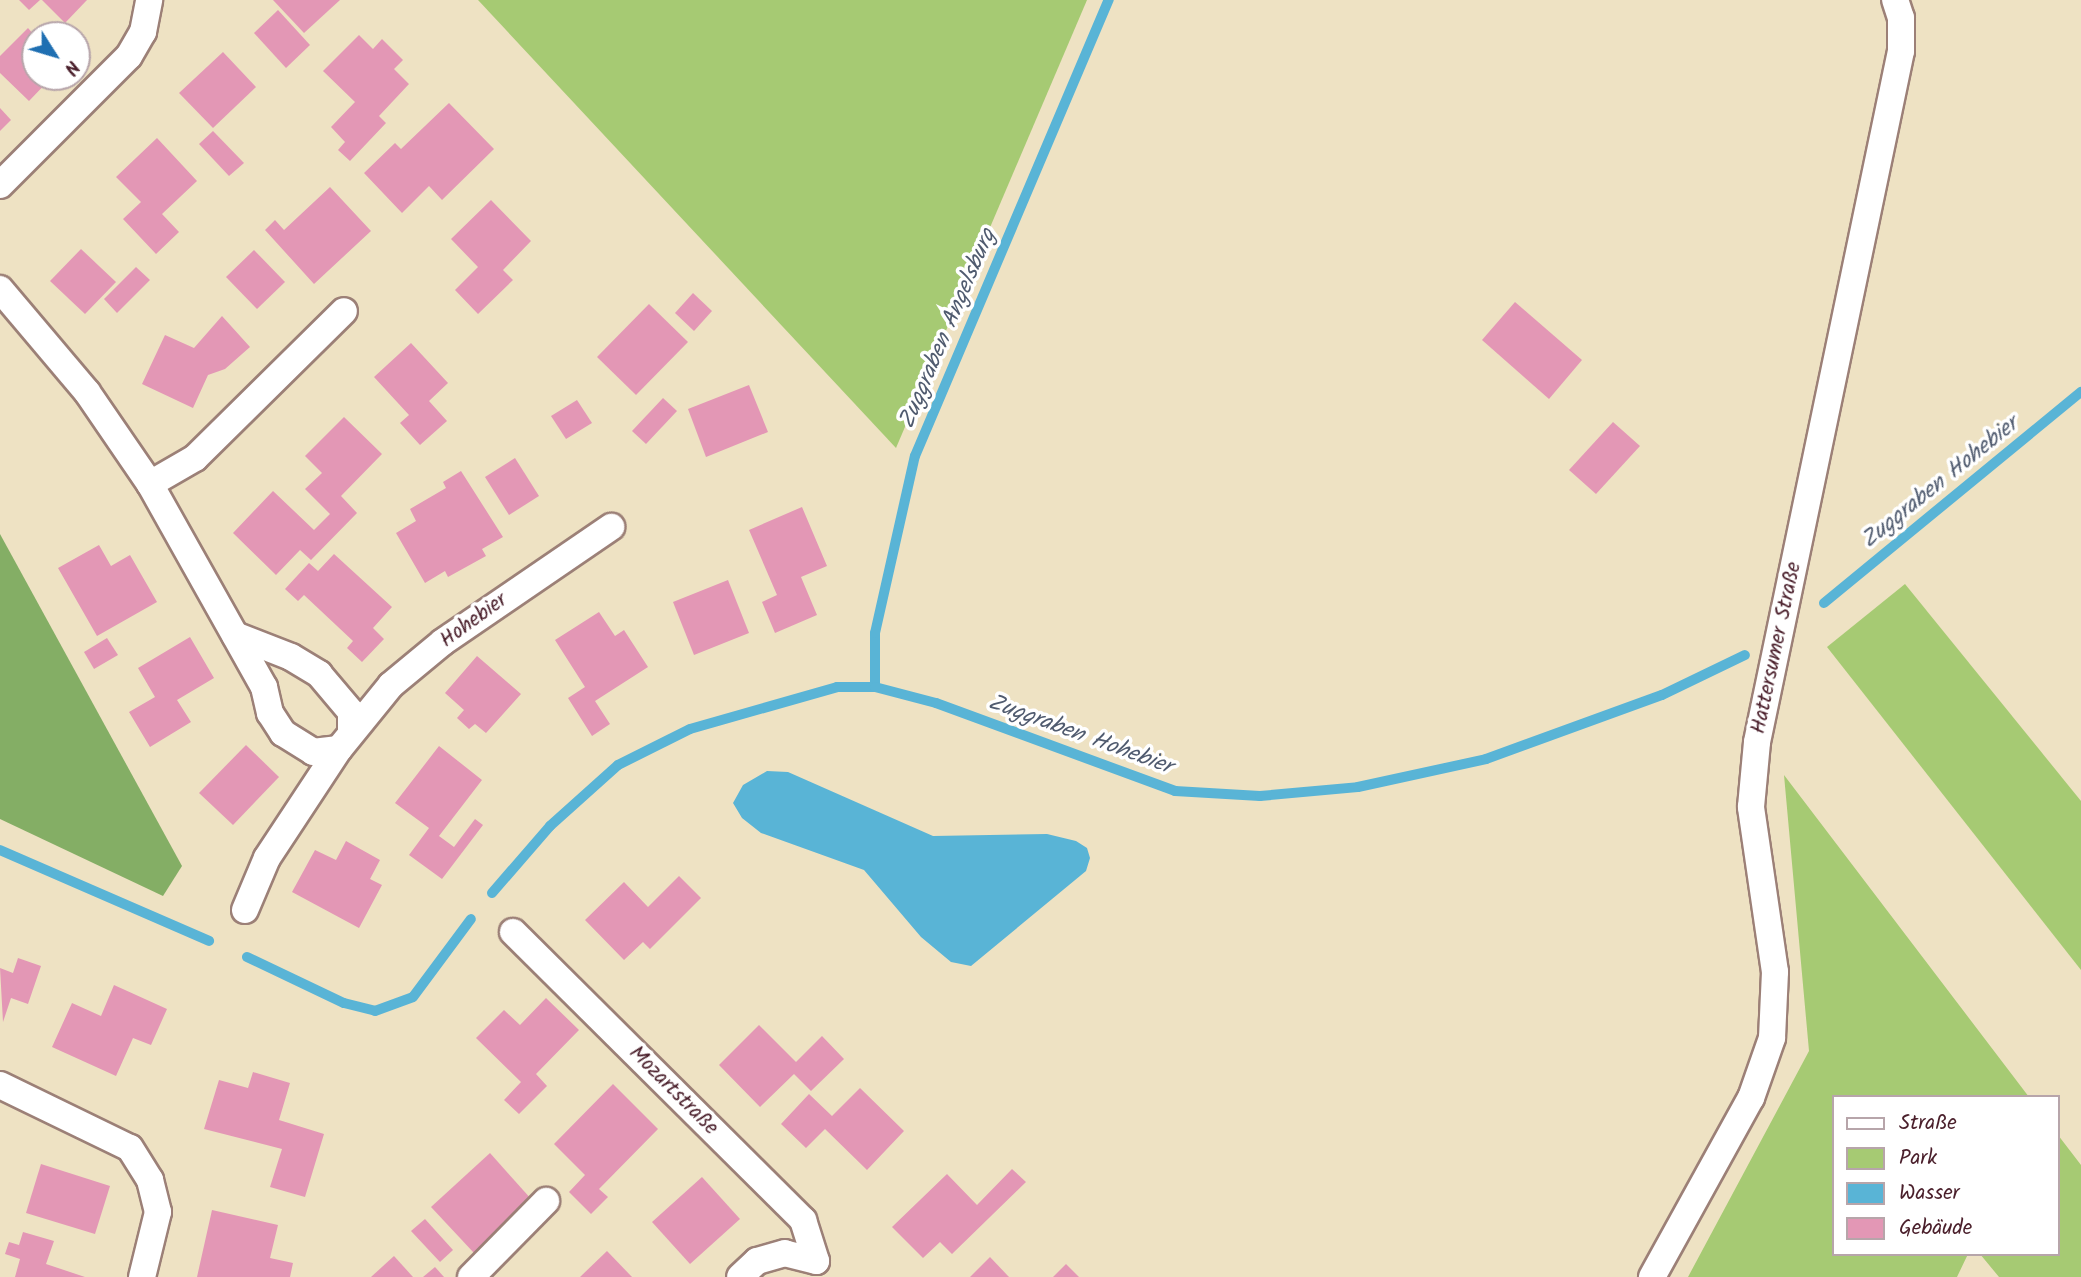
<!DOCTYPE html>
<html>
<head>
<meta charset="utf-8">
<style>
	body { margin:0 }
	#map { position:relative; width:2081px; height:1277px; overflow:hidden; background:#eee2c3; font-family:Kalam,sans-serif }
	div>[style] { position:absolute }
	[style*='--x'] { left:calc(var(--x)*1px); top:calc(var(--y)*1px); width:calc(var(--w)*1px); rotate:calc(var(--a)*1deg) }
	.green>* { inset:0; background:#a6ca73 }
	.forest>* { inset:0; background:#84ae65 }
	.water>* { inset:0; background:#59b4d6 }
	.stream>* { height:10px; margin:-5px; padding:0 5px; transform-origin:5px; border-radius:5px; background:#59b4d6 }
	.building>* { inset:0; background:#e397b5 }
	.roads { filter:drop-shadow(2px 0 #9c8077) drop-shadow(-2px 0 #9c8077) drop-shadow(0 2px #9c8077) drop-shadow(0 -2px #9c8077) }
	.minor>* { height:26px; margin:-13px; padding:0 13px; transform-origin:13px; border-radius:13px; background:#fff }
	span { translate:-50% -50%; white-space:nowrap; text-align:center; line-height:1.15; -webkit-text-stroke:7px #fff; paint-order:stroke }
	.street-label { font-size:21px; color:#4a1f2b }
	.water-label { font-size:23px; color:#505b6f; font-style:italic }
	.legend { position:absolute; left:1832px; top:1095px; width:228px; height:161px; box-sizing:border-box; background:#fff; border:2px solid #b7a5aa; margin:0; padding:9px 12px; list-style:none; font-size:21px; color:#4a1f2b }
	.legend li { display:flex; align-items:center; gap:14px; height:35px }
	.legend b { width:35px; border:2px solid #b7a5aa }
	.north { position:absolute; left:21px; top:21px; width:70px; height:70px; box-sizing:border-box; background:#fff; border:2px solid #b7a5aa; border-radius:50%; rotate:127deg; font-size:19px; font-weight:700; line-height:28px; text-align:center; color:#4a1f2b }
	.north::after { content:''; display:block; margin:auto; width:24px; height:32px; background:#1f6fb2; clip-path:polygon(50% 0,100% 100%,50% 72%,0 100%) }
</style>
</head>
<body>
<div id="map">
	<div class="green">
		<div style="clip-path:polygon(478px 0,1087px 0,896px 448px)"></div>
		<div style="clip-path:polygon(1905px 584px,2081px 801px,2081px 970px,1827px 647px)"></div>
		<div style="clip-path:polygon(1784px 775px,2029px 1097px,1834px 1097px,1834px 1254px,1968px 1254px,1957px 1277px,1688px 1277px,1809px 1051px)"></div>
		<div style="clip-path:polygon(2058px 1135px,2081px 1165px,2081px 1277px,1999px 1277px,1980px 1254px,2058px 1254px)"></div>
	</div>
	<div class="forest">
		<div style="clip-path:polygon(0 534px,182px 866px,163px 896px,0 819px)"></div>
	</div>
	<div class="water">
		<div style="clip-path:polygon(767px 771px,788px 772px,933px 836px,1047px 834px,1076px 841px,1087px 848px,1090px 858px,1086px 871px,971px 966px,951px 962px,921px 937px,864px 870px,761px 833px,742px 818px,733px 803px,743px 785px)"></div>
	</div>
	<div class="stream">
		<div style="--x:1824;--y:603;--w:333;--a:-39.4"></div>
		<div style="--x:875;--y:687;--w:54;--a:-90"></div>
		<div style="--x:875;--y:633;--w:181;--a:-77.3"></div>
		<div style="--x:915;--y:456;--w:496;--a:-67"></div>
		<div style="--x:0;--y:850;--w:228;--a:23.5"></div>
		<div style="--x:492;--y:893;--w:89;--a:-49.1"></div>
		<div style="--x:550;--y:826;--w:91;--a:-41.9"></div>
		<div style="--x:618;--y:765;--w:80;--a:-26.6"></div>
		<div style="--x:690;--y:729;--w:153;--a:-15.9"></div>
		<div style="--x:837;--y:687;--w:38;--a:0"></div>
		<div style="--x:875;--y:687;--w:63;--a:14.7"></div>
		<div style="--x:936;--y:703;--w:255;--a:20.2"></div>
		<div style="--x:1175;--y:791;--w:85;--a:3.4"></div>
		<div style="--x:1260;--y:796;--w:98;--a:-5.2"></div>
		<div style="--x:1358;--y:787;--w:131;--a:-12.3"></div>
		<div style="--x:1486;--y:759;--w:187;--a:-20"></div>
		<div style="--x:1662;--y:695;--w:92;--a:-25.7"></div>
		<div style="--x:247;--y:957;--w:107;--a:25.4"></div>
		<div style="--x:344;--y:1003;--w:32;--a:14"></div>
		<div style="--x:375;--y:1011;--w:40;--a:-20.2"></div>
		<div style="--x:413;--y:997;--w:97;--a:-53.4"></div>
	</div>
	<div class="building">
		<div style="clip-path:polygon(19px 0,40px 0,29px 10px)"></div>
		<div style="clip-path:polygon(42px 0,87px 0,65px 23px)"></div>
		<div style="clip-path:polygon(273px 0,340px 0,304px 33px)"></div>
		<div style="clip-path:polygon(278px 10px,310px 45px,286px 68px,254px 33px)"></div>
		<div style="clip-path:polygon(28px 28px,35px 36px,35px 77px,52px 77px,29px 101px,0 73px,0 56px)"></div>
		<div style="clip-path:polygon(359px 35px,373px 49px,382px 39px,403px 60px,394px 69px,409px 84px,379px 116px,386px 123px,350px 161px,338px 150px,345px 142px,331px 127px,355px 102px,323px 71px)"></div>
		<div style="clip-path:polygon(223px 52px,256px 87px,213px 128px,179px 93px)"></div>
		<div style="clip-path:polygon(449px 103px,494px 149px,442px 200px,429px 186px,402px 213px,364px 173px,395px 143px,401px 149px)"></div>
		<div style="clip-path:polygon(0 108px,11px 120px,0 131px)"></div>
		<div style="clip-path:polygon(213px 131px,244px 163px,229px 176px,199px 144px)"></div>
		<div style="clip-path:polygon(157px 138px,197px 181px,162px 214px,179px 232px,156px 254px,123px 219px,141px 202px,116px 177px)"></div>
		<div style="clip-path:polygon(330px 187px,371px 231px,314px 284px,265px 230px,275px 220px,284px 230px)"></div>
		<div style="clip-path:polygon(491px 200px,531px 241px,503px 270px,513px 280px,478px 314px,455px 290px,478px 267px,451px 239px)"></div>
		<div style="clip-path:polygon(81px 249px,116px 282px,85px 314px,50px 281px)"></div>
		<div style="clip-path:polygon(254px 250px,285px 282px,257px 309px,226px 277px)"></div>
		<div style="clip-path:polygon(136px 267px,150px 280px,117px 313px,104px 299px)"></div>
		<div style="clip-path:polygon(693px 293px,712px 311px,694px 331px,675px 313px)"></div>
		<div style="clip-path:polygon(1515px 302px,1582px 360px,1549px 399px,1482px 340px)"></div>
		<div style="clip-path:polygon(649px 304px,688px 342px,636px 395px,597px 357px)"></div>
		<div style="clip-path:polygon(222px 316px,250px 347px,225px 369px,208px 375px,193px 408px,142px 384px,165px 335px,194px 348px)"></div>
		<div style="clip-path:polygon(411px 343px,448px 383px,429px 401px,447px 421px,420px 445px,400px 423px,409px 415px,374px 377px)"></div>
		<div style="clip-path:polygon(749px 385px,768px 432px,706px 457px,688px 409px)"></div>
		<div style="clip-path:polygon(663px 398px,677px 411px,646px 444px,632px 431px)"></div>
		<div style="clip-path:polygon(577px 400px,592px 423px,566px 439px,551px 416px)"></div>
		<div style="clip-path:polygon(344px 417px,382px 454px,341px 496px,357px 513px,311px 560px,300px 550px,276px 575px,233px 533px,273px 491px,314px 530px,330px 514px,305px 489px,322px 473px,305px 456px)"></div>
		<div style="clip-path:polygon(1613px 422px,1640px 446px,1596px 494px,1569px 470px)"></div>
		<div style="clip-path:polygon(515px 458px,539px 496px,509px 515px,485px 477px)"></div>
		<div style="clip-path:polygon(461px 471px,503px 537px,482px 549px,486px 556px,448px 577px,445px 571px,425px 583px,396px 533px,416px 521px,410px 509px,446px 488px,443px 482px)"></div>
		<div style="clip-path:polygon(802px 507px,827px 566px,801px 577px,817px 615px,775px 633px,762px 602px,777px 595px,749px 530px)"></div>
		<div style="clip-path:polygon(99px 545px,111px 566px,130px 555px,157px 602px,97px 636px,58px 568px)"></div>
		<div style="clip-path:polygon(334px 554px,392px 607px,373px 628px,384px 639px,362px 662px,347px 648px,353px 641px,304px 595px,298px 601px,285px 589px,309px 563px,318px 571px)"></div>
		<div style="clip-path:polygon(728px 580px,749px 633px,694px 655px,673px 602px)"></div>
		<div style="clip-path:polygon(599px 612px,615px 636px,624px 630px,648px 667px,595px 701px,610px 724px,592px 736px,568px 698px,585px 687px,555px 640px)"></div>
		<div style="clip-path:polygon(190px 637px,214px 678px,177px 700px,191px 722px,150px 747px,129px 712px,155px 697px,138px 668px)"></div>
		<div style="clip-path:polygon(107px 638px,118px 655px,94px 669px,84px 652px)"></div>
		<div style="clip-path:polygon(477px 656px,521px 694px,486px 733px,475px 724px,469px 729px,457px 718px,464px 710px,445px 693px)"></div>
		<div style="clip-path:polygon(246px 745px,279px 777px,233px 825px,199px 793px)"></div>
		<div style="clip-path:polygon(439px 746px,482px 780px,439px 836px,454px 847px,475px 819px,483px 825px,442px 879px,409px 855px,429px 828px,395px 803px)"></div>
		<div style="clip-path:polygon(346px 841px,380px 860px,370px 879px,382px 885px,359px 928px,292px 892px,315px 850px,336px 860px)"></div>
		<div style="clip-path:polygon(679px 876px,701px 898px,650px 949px,643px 942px,624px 960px,585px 920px,624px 882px,648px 907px)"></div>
		<div style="clip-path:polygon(18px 958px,41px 966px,28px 1004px,11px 998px,3px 1022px,0 968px,13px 973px)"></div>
		<div style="clip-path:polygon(114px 985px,167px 1009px,151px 1045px,133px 1038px,116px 1076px,52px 1047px,72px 1003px,101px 1016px)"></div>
		<div style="clip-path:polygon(546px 998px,579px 1030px,536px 1074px,547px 1086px,519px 1114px,504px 1100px,521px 1082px,476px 1038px,504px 1010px,520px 1025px)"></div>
		<div style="clip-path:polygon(759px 1025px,796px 1062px,822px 1036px,844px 1059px,811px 1091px,794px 1074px,760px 1107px,719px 1065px)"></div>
		<div style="clip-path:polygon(253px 1072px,290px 1083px,279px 1120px,324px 1134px,305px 1197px,270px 1187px,282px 1149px,204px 1129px,219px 1080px,248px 1088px)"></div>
		<div style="clip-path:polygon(613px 1084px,658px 1129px,599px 1189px,608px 1197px,591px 1214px,569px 1192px,585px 1175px,554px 1144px)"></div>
		<div style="clip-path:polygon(860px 1088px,904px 1131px,867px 1170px,825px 1129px,806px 1148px,781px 1124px,809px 1094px,832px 1116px)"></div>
		<div style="clip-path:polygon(490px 1153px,532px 1200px,474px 1253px,431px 1207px)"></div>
		<div style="clip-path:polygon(41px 1164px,110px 1186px,95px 1234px,26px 1213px)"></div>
		<div style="clip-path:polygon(1012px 1169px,1026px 1182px,952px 1254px,940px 1242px,923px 1258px,892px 1227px,947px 1174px,977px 1205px)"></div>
		<div style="clip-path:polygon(702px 1177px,740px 1219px,690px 1264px,652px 1222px)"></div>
		<div style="clip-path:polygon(212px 1210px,278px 1225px,270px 1258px,293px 1263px,290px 1277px,197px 1277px)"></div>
		<div style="clip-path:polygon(425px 1219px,453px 1250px,440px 1262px,411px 1231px)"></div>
		<div style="clip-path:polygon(23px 1232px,54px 1241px,46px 1264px,85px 1277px,15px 1277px,20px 1259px,5px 1254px,9px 1242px,19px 1245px)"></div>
		<div style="clip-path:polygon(607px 1251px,632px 1277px,580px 1277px)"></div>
		<div style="clip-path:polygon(394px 1256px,413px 1277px,371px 1277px)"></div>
		<div style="clip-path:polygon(990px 1257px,1009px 1277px,970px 1277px)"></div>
		<div style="clip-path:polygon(1066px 1264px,1079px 1277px,1053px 1277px)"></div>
		<div style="clip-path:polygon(435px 1267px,444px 1277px,423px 1277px)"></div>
	</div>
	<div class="roads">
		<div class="minor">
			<div style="--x:0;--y:185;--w:182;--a:-45"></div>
			<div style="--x:129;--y:56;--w:28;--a:-60"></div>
			<div style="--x:143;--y:32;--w:33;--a:-79"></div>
			<div style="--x:0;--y:289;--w:135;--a:49.8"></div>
			<div style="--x:87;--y:392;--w:112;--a:55.6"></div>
			<div style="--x:150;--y:484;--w:52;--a:-30"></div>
			<div style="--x:195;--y:458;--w:209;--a:-44.6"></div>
			<div style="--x:150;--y:484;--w:233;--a:60.7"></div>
			<div style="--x:264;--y:687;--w:27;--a:77"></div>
			<div style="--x:270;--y:713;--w:24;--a:57"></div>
			<div style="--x:283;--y:733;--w:36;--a:32"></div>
			<div style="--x:313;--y:752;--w:26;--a:-7"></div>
			<div style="--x:339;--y:749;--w:82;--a:-50.9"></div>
			<div style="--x:391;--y:685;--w:67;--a:-39.6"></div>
			<div style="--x:443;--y:642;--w:204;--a:-34.4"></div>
			<div style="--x:235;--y:635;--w:60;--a:21.4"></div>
			<div style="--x:291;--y:657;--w:33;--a:31"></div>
			<div style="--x:319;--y:674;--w:50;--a:49.9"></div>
			<div style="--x:351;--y:712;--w:19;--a:90"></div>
			<div style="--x:245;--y:910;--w:56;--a:-67.1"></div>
			<div style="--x:267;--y:858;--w:131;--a:-56.6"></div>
			<div style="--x:513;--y:932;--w:409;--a:44.8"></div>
			<div style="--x:803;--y:1220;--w:43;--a:72.4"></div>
			<div style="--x:816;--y:1261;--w:32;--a:-166"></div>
			<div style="--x:785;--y:1253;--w:29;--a:164"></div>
			<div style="--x:757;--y:1261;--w:23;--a:137"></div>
			<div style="--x:0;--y:1085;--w:144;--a:25.9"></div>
			<div style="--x:130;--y:1148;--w:38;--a:58"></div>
			<div style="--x:150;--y:1180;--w:33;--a:76"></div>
			<div style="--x:158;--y:1212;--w:67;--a:103.8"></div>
			<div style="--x:471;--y:1277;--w:107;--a:-45.4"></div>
			<div style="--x:1652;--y:1277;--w:205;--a:-61.1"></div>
			<div style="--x:1751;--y:1098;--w:64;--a:-70.7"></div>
			<div style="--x:1772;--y:1038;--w:66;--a:-87.4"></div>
			<div style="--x:1775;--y:972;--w:167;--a:-98.3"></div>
			<div style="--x:1751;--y:807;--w:65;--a:-84.7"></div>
			<div style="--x:1757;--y:742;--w:706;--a:-78.23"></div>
			<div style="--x:1901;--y:51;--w:33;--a:-90"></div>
			<div style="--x:1901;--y:18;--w:19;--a:-108"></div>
		</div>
	</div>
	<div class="street-label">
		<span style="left:474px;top:621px;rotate:-36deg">Hohebier</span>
		<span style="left:1777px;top:648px;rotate:-78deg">Hattersumer Straße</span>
		<span style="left:673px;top:1091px;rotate:45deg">Mozartstraße</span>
	</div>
	<div class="water-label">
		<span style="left:948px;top:329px;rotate:-67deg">Zuggraben Angelsburg</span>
		<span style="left:1940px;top:483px;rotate:-39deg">Zuggraben Hohebier</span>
		<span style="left:1080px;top:735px;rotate:20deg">Zuggraben Hohebier</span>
	</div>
	<ul class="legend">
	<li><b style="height:9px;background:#fff"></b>Straße</li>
	<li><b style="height:19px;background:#a6ca73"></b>Park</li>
	<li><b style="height:19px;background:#59b4d6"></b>Wasser</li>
	<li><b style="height:19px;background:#e397b5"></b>Gebäude</li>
	</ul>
	<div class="north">N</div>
</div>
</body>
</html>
